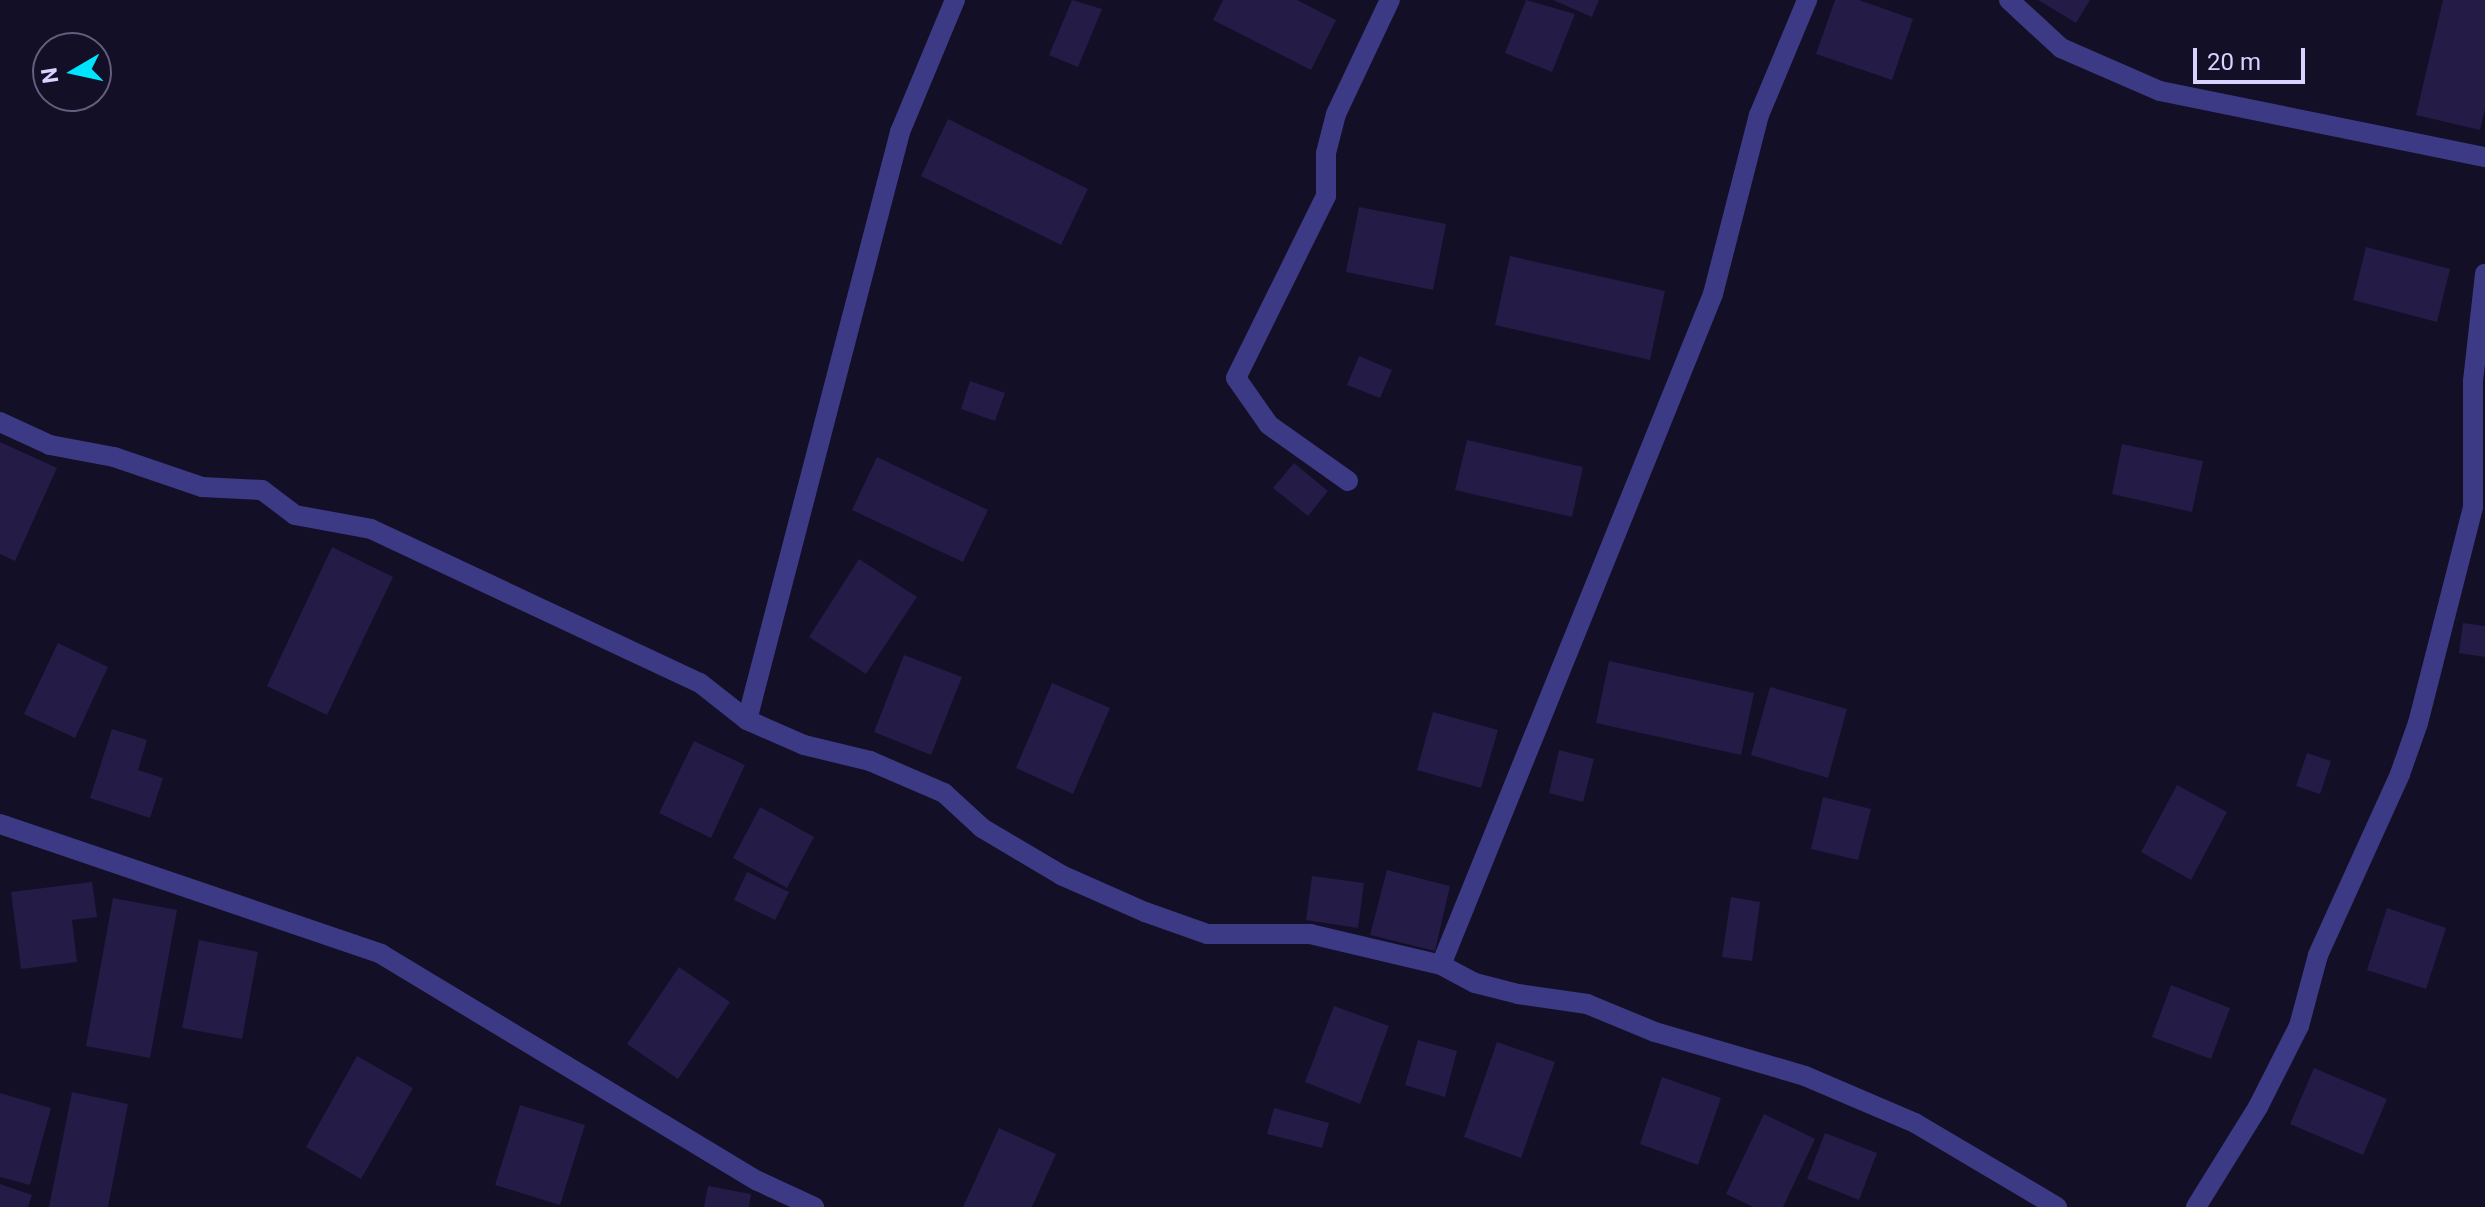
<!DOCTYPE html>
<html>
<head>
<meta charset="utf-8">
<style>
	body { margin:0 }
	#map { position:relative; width:2485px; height:1207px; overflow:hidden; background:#130f26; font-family:Roboto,sans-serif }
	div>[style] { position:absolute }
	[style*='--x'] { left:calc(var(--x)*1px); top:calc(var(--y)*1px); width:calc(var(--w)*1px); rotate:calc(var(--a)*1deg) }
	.building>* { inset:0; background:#241b47 }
	.street>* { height:20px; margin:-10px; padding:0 10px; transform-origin:10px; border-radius:10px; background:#3d3a85 }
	span { translate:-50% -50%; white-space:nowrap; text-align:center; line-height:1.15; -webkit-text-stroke:6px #130f26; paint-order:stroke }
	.north { position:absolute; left:32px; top:32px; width:80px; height:80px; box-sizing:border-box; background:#130f26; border:2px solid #625e7d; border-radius:50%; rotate:261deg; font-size:22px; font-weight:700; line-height:32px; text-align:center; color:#d9d4ff }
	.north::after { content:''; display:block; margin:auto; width:28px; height:36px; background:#00e5ff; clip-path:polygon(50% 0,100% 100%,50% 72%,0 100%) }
	.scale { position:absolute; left:2193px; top:48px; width:112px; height:36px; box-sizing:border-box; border:4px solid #d9d4ff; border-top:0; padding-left:10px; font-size:24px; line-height:28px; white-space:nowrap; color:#d9d4ff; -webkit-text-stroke:6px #130f26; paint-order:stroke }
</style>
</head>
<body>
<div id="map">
	<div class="building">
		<div style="clip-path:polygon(1072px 0,1102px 9px,1078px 67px,1049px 55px)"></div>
		<div style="clip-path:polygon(1223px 0,1297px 0,1336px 20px,1311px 70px,1213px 20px)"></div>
		<div style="clip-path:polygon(1526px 0,1575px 14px,1552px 72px,1505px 53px)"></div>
		<div style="clip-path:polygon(1553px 0,1599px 0,1592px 17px)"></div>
		<div style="clip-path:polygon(1835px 0,1859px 0,1913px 19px,1892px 80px,1816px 54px)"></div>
		<div style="clip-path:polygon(2038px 0,2090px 0,2076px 23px)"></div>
		<div style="clip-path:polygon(2443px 0,2485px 0,2485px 109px,2480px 130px,2416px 115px)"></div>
		<div style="clip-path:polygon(948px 119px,1088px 189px,1061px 245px,921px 176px)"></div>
		<div style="clip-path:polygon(1359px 207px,1446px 224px,1433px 290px,1346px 272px)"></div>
		<div style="clip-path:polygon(2366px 247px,2450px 269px,2437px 322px,2353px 300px)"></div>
		<div style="clip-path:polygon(1510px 256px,1665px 291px,1650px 360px,1495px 325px)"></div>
		<div style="clip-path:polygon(1359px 356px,1392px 370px,1380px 398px,1347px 385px)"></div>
		<div style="clip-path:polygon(970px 381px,1005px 393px,995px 421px,961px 409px)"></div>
		<div style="clip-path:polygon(1467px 440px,1583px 467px,1572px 517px,1455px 490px)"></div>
		<div style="clip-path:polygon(0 442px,57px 468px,15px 561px,0 554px)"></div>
		<div style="clip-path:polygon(2122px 444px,2203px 461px,2192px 512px,2112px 494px)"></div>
		<div style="clip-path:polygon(877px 457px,988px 510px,963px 562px,852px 510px)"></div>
		<div style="clip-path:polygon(1294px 463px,1328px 491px,1308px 516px,1273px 488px)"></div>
		<div style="clip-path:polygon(332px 547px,393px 577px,327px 715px,267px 686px)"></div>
		<div style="clip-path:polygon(859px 559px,917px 597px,866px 674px,809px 637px)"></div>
		<div style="clip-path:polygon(2463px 623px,2485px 626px,2485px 657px,2459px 653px)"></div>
		<div style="clip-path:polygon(58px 643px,108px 667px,75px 738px,24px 714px)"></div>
		<div style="clip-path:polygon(904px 655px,962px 677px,931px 755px,874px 732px)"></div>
		<div style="clip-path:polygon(1609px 661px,1754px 693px,1741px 755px,1596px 723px)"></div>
		<div style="clip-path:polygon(1052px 683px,1110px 708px,1073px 794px,1016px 768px)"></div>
		<div style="clip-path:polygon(1770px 687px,1847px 709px,1828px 778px,1751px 755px)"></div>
		<div style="clip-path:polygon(1433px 712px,1498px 730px,1481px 788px,1417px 770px)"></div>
		<div style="clip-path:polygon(112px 729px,147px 740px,138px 770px,163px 778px,150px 818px,90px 798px)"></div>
		<div style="clip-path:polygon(694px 741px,745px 765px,711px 838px,659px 813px)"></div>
		<div style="clip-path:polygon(1559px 750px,1594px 759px,1583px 802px,1549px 793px)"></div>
		<div style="clip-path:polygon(2307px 753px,2331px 761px,2320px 794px,2296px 786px)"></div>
		<div style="clip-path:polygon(2177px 785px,2227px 812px,2191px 880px,2141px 852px)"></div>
		<div style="clip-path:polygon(1823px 797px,1871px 809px,1858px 860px,1811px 849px)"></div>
		<div style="clip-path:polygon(760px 807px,814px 837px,787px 888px,733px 858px)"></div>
		<div style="clip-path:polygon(1387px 870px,1450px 886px,1435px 951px,1370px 935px)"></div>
		<div style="clip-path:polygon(747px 872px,789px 892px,775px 920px,734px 900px)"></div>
		<div style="clip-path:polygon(1312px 876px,1364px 883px,1358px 928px,1306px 920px)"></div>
		<div style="clip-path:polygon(92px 882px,97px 917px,72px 920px,77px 962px,21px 969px,11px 892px)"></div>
		<div style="clip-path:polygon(1731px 897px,1760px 902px,1752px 961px,1722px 957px)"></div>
		<div style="clip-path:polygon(113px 898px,177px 910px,150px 1058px,86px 1046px)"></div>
		<div style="clip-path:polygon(2387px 908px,2446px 928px,2426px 989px,2367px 970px)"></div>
		<div style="clip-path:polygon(199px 940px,258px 952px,242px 1039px,182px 1028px)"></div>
		<div style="clip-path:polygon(679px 967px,730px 1002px,678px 1079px,627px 1044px)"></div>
		<div style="clip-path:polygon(2171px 985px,2230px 1008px,2211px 1059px,2152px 1037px)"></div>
		<div style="clip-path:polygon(1334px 1006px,1389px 1026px,1360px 1104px,1305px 1082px)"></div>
		<div style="clip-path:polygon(1418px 1040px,1457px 1051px,1445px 1097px,1405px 1085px)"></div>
		<div style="clip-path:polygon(1497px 1042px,1555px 1062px,1521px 1158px,1464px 1137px)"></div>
		<div style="clip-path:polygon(357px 1056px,413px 1088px,361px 1179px,306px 1147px)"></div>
		<div style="clip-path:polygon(2314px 1068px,2387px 1099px,2363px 1155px,2290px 1124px)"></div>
		<div style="clip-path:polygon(1662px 1077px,1721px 1098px,1698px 1165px,1640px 1144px)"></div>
		<div style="clip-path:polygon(72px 1092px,128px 1104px,108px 1207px,49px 1207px)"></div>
		<div style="clip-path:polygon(0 1093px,51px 1108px,30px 1185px,0 1177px)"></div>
		<div style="clip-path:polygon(520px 1105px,585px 1125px,560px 1205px,495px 1185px)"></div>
		<div style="clip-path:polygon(1274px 1108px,1329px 1123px,1322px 1148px,1267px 1134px)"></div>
		<div style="clip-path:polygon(1764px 1114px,1815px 1139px,1783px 1207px,1753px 1207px,1726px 1194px)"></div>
		<div style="clip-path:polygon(999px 1128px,1056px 1154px,1032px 1207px,963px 1207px)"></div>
		<div style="clip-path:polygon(1825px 1133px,1877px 1153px,1859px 1200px,1807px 1179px)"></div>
		<div style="clip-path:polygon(0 1184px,32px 1195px,28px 1207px,0 1207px)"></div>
		<div style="clip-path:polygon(708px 1186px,751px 1194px,749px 1207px,704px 1207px)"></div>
	</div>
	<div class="street">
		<div style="--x:2009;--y:0;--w:71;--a:42.7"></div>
		<div style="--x:2061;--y:48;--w:108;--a:23.5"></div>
		<div style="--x:2160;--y:91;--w:332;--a:11.5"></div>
		<div style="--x:0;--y:422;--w:55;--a:24.7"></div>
		<div style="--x:50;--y:445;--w:65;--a:10.6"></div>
		<div style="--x:114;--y:457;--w:93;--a:18.8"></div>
		<div style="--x:202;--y:487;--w:60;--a:2.9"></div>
		<div style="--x:262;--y:490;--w:41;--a:37.1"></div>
		<div style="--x:295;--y:515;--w:77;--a:10.4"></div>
		<div style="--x:371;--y:529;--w:363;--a:25.1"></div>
		<div style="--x:700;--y:683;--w:60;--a:38.2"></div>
		<div style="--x:747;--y:720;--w:62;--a:23.7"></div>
		<div style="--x:804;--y:745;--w:68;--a:13.6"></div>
		<div style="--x:870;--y:761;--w:81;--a:23.4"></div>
		<div style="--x:944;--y:793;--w:52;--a:42.6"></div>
		<div style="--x:982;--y:828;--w:92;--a:30.7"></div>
		<div style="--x:1061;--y:875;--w:92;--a:23.8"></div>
		<div style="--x:1145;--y:912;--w:66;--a:19.5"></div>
		<div style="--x:1207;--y:934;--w:103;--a:0"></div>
		<div style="--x:1310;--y:934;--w:135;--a:13.3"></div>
		<div style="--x:1441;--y:965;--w:38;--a:28"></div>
		<div style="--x:1475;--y:983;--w:44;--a:14.3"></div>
		<div style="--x:1518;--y:994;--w:70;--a:8.2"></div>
		<div style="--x:1587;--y:1004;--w:74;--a:22.4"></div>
		<div style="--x:1655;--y:1032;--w:156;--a:16.3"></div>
		<div style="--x:1805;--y:1076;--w:120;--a:23.1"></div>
		<div style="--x:1915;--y:1123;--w:165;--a:30.6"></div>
		<div style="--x:1348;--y:481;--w:97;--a:-144.7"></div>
		<div style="--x:1269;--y:425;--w:57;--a:-125.1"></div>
		<div style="--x:1236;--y:378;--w:203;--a:-63.7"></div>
		<div style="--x:1326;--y:196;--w:43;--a:-90"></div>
		<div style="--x:1326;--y:153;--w:40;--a:-75.6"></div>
		<div style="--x:1336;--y:114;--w:126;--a:-64.7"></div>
		<div style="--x:747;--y:720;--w:608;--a:-75.41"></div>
		<div style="--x:900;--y:132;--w:143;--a:-67.4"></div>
		<div style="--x:0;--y:824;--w:403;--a:18.8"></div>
		<div style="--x:381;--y:954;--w:440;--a:31.1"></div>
		<div style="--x:758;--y:1181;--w:62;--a:24.9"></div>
		<div style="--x:1441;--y:965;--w:724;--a:-67.93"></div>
		<div style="--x:1713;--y:294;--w:185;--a:-75.6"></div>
		<div style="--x:1759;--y:115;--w:125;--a:-67.3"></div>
		<div style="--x:2196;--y:1207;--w:118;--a:-58.2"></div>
		<div style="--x:2258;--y:1107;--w:91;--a:-63.2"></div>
		<div style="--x:2299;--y:1026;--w:73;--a:-75"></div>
		<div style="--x:2318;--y:955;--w:199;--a:-65.6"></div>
		<div style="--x:2400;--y:774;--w:54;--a:-70.6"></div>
		<div style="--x:2418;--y:723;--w:223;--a:-75.7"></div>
		<div style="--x:2473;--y:507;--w:126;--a:-90"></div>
		<div style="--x:2473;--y:381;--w:108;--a:-83.6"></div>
	</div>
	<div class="north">N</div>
	<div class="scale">20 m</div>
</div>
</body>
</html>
